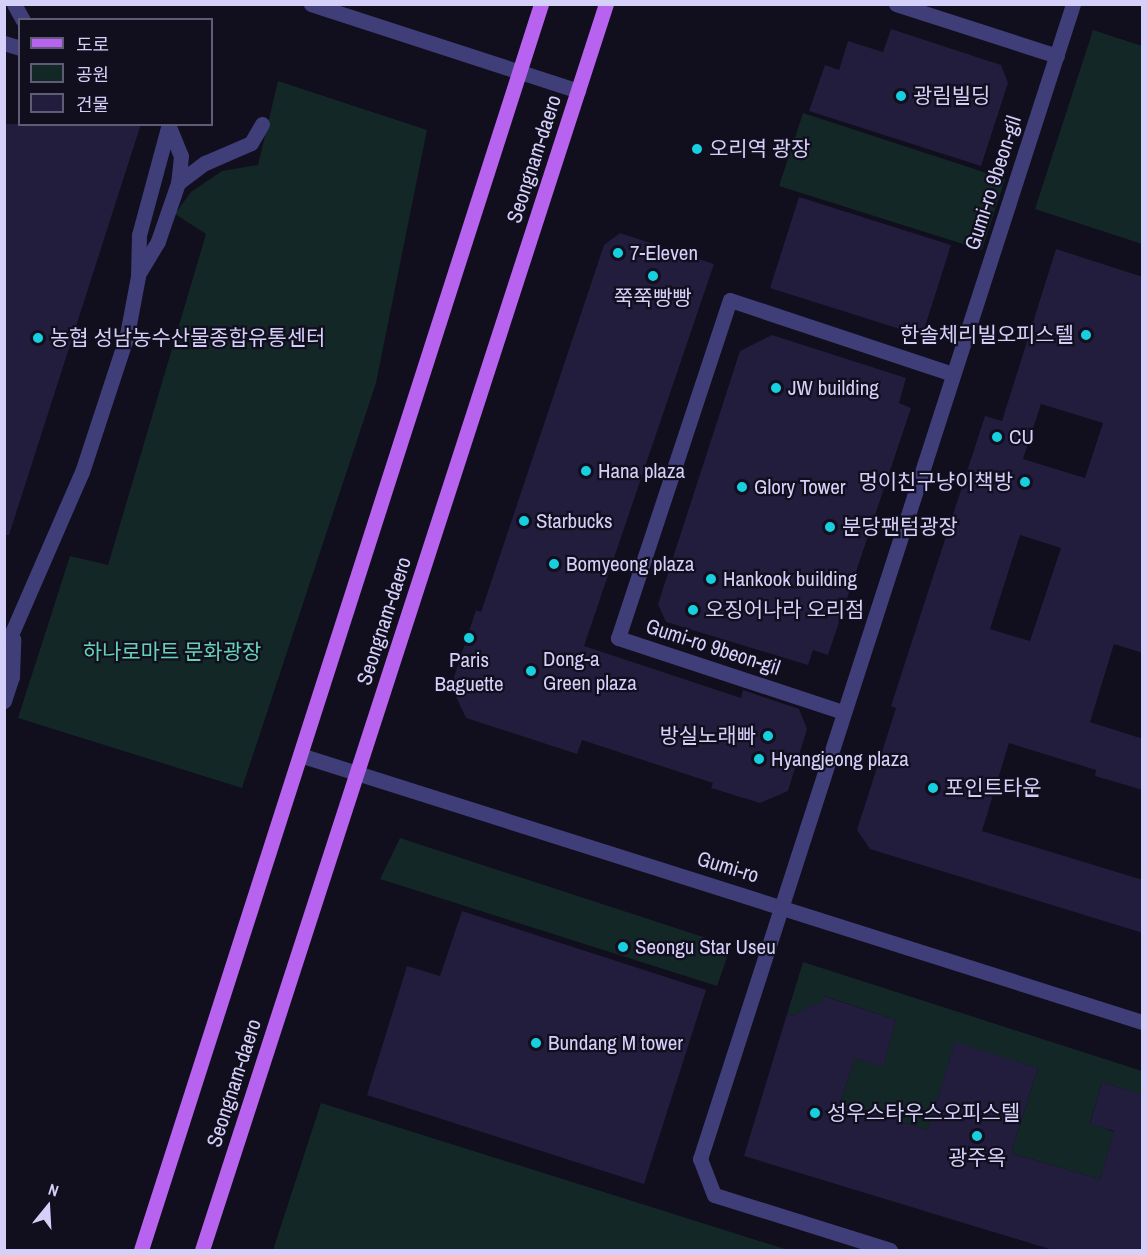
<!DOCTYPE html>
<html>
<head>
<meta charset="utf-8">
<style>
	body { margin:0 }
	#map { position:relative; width:1147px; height:1255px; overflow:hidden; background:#110e1e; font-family:"Archivo Narrow","Noto Sans KR",sans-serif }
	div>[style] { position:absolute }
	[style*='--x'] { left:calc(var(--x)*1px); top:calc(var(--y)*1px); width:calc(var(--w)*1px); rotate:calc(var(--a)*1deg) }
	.green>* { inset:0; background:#122726 }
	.building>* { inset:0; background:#221c3d }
	.service>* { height:15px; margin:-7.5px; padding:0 7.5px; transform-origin:7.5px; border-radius:7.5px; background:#3f3e78 }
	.minor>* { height:15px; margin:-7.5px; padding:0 7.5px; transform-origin:7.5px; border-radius:7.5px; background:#3f3e78 }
	.tertiary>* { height:15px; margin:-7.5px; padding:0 7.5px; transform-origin:7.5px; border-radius:7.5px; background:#3f3e78 }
	.primary>* { height:15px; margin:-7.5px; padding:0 7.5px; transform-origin:7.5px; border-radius:7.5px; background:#b863ef }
	.dots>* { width:16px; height:16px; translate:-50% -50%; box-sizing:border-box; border:3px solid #110e1e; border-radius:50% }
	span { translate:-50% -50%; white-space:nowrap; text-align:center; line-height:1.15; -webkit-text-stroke:4.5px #110e1e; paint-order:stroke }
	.poi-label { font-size:21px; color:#d4d0fa }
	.left { translate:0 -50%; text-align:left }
	.right { translate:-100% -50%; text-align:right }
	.street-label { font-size:21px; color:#d4d0fa }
	.park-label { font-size:21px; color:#64d2b5 }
	.frame { position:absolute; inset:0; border:6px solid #d4d0fa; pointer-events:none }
	.legend { position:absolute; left:18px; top:18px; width:195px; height:108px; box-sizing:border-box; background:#110e1e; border:2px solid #5f5c76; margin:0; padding:8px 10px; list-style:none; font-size:18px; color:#d4d0fa }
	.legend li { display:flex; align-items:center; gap:12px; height:30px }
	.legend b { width:30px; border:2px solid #5f5c76 }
	.north { position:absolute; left:18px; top:1177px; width:60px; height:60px; -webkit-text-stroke:4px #110e1e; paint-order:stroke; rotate:18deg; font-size:16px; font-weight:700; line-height:24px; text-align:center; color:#d4d0fa }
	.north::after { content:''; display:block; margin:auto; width:21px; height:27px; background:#d4d0fa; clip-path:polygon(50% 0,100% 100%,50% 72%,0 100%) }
</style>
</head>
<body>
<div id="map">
	<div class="green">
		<div style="clip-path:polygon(1093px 30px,1142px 46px,1142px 244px,1035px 209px)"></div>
		<div style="clip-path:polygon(278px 81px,427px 130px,376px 383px,242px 788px,18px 718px,70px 556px,108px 565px,206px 234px,175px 214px,191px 192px,222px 171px,258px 165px)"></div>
		<div style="clip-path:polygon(803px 113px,1005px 179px,982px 250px,779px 186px)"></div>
		<div style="clip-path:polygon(400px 838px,731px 946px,717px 986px,380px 879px)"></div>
		<div style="clip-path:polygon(803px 962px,1142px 1071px,1142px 1095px,1102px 1082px,1090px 1123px,1114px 1132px,1100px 1179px,1011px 1153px,1038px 1068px,955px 1043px,928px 1130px,840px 1103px,855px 1058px,883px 1066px,896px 1020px,825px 996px,822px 1003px,800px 1018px,787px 1014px)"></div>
		<div style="clip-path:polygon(321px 1103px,788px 1250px,273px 1250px)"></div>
	</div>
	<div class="building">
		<div style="clip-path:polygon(891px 29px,1001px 65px,1008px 83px,981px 166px,809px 111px,825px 65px,839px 70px,848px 41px,883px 52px)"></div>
		<div style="clip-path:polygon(4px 124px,141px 124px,9px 535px,4px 535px)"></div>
		<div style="clip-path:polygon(799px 197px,951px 245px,922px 336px,770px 288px)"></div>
		<div style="clip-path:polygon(620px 233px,714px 264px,584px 646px,741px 698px,743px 690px,799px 709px,807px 729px,788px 791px,760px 803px,711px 788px,713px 783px,582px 740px,577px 754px,466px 718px,451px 686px,476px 610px,481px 612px,604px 245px)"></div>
		<div style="clip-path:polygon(evenodd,1056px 249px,1143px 277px,1143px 653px,1114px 644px,1090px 722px,1143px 739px,1143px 790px,1095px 776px,1096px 770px,1009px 743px,982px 831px,1143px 880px,1143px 933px,870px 849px,857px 830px,896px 708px,891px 706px,985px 416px,1002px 421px,1056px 249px,1041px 404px,1103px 423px,1085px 478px,1023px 459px,1041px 404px,1056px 249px,1020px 535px,1061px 548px,1030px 641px,990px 629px,1020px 535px)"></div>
		<div style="clip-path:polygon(772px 335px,906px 378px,899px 403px,911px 408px,828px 655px,813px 650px,808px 665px,666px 622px,658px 604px,740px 351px)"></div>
		<div style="clip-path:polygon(462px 911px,706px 990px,644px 1184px,367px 1095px,407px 966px,440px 976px)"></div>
		<div style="clip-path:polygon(824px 996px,896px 1020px,883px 1067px,855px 1058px,840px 1103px,928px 1130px,955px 1042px,1038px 1068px,1011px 1153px,1100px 1179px,1114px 1131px,1090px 1124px,1102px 1082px,1143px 1095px,1143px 1251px,1056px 1251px,744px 1156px,787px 1014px,793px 1016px,811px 1005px,822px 1003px)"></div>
	</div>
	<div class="service">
		<div style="--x:14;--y:4;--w:18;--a:61"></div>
		<div style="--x:4;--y:43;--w:17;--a:17"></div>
		<div style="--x:170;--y:129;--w:29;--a:68"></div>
		<div style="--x:181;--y:156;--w:27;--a:96"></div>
		<div style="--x:139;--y:273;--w:37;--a:-59"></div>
		<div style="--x:158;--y:241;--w:61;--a:-71"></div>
		<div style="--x:178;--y:183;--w:34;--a:-37"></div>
		<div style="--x:205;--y:163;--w:50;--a:-23.5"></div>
		<div style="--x:251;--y:143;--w:22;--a:-60"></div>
		<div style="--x:4;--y:651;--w:195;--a:-66.5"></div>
		<div style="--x:82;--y:472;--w:144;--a:-71.8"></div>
		<div style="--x:127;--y:335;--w:60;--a:-79.4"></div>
		<div style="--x:138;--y:276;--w:41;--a:-88.6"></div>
		<div style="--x:139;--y:235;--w:115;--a:-74.9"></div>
		<div style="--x:4;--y:701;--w:25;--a:-72"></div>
		<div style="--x:12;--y:677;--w:38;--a:-88"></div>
	</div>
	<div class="minor">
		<div style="--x:896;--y:4;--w:169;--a:17.9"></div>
		<div style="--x:843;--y:712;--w:237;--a:-161.8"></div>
		<div style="--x:618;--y:638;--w:356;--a:-71.7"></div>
		<div style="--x:730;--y:300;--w:235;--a:18.4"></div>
	</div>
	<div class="tertiary">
		<div style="--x:311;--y:4;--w:281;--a:18"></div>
		<div style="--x:300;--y:755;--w:883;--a:17.59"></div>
		<div style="--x:890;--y:1250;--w:184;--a:-162.6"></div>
		<div style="--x:714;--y:1195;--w:39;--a:-111"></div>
		<div style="--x:700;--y:1159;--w:1214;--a:-72.1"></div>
	</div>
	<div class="primary">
		<div style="--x:141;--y:1250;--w:1309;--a:-72.2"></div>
		<div style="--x:202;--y:1250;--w:1310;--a:-72.04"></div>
	</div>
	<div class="dots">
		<div style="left:901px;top:96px;background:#17cfdf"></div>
		<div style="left:697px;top:149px;background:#17cfdf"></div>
		<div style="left:618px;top:253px;background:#17cfdf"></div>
		<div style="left:653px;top:276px;background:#17cfdf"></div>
		<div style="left:1086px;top:335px;background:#17cfdf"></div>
		<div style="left:38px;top:338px;background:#17cfdf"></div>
		<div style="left:776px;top:388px;background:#17cfdf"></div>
		<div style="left:997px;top:437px;background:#17cfdf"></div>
		<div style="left:586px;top:471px;background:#17cfdf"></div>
		<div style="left:1025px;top:482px;background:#17cfdf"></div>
		<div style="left:742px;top:487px;background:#17cfdf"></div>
		<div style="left:524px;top:521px;background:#17cfdf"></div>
		<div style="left:830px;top:527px;background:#17cfdf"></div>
		<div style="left:554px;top:564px;background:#17cfdf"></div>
		<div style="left:711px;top:579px;background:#17cfdf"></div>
		<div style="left:693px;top:610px;background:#17cfdf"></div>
		<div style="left:469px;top:638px;background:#17cfdf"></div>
		<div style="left:531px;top:671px;background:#17cfdf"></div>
		<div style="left:768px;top:736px;background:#17cfdf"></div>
		<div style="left:759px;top:759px;background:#17cfdf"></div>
		<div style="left:933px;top:788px;background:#17cfdf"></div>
		<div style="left:623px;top:947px;background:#17cfdf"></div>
		<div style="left:536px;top:1043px;background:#17cfdf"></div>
		<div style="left:815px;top:1113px;background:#17cfdf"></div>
		<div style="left:977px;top:1136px;background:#17cfdf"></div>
	</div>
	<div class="poi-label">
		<span class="left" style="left:913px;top:96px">광림빌딩</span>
		<span class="left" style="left:709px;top:149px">오리역 광장</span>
		<span class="left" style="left:630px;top:253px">7-Eleven</span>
		<span style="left:653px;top:298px">쭉쭉빵빵</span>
		<span class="right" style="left:1074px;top:335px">한솔체리빌오피스텔</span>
		<span class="left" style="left:50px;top:338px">농협 성남농수산물종합유통센터</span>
		<span class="left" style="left:788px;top:388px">JW building</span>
		<span class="left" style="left:1009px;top:437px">CU</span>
		<span class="left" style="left:598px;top:471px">Hana plaza</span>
		<span class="right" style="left:1013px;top:482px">멍이친구냥이책방</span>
		<span class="left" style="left:754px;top:487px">Glory Tower</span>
		<span class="left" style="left:536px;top:521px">Starbucks</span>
		<span class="left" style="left:842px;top:527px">분당팬텀광장</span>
		<span class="left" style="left:566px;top:564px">Bomyeong plaza</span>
		<span class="left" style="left:723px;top:579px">Hankook building</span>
		<span class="left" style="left:705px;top:610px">오징어나라 오리점</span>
		<span class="left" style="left:543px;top:671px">Dong-a<br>Green plaza</span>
		<span style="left:469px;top:672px">Paris<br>Baguette</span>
		<span class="right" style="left:756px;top:736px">방실노래빠</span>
		<span class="left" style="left:771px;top:759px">Hyangjeong plaza</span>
		<span class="left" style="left:945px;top:788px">포인트타운</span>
		<span class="left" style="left:635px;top:947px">Seongu Star Useu</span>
		<span class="left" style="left:548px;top:1043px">Bundang M tower</span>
		<span class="left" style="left:827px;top:1113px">성우스타우스오피스텔</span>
		<span style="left:977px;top:1158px">광주옥</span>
	</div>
	<div class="street-label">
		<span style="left:534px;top:159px;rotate:-72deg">Seongnam-daero</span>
		<span style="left:993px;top:183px;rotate:-72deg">Gumi-ro 9beon-gil</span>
		<span style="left:384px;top:621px;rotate:-72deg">Seongnam-daero</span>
		<span style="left:713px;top:647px;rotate:18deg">Gumi-ro 9beon-gil</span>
		<span style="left:728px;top:867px;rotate:17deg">Gumi-ro</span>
		<span style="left:234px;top:1083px;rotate:-72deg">Seongnam-daero</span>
	</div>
	<div class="park-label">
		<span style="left:172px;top:652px">하나로마트 문화광장</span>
	</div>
	<div class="frame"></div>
	<ul class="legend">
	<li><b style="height:8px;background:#b863ef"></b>도로</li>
	<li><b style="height:16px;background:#122726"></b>공원</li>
	<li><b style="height:16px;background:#221c3d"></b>건물</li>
	</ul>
	<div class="north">N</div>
</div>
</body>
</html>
